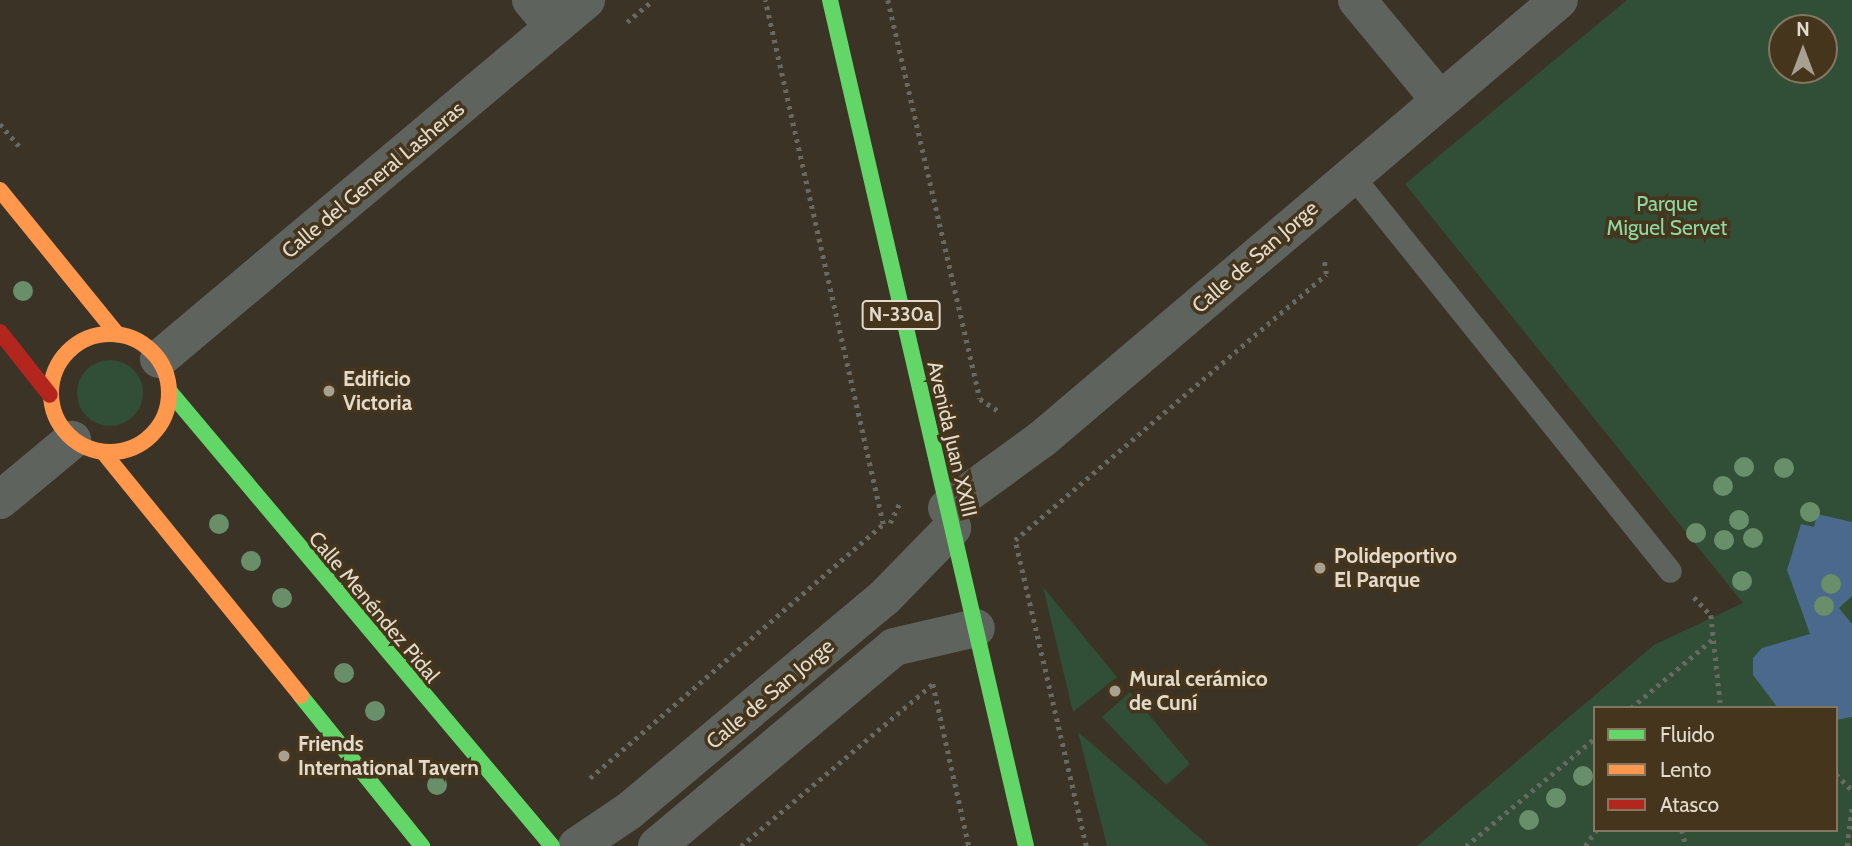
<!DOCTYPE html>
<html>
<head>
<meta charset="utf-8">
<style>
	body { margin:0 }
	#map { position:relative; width:1852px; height:846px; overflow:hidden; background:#3b3325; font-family:Cabin,sans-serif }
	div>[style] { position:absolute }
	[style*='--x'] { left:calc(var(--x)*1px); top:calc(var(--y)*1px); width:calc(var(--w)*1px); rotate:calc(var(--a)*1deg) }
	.green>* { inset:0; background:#314e36 }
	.round { border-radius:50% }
	.water>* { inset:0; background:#4a698c }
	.path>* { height:4.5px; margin-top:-2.25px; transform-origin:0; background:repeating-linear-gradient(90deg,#676962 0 3.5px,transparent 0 8.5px) }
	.lane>* { height:23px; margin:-11.5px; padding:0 11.5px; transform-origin:11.5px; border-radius:11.5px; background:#5e635e }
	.street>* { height:38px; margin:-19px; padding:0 19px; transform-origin:19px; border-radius:19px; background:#5e635e }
	.fast>* { height:16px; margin:-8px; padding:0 8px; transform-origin:8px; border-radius:8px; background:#63d668 }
	.slow>* { height:16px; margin:-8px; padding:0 8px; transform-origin:8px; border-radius:8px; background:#ff974d }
	.slow>.ring { margin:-8px; padding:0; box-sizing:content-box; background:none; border:16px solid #ff974d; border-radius:50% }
	.jam>* { height:16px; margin:-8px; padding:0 8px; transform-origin:8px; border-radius:8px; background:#b3261e }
	.trees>* { width:20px; height:20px; margin:-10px; border-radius:50%; background:#698e6a }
	.dots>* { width:19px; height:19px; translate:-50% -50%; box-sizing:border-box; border:4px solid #44351c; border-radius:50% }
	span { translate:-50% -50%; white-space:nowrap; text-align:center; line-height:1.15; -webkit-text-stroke:7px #44351c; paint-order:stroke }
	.shield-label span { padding:2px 5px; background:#44351c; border:2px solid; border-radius:5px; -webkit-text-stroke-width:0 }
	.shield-label { font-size:19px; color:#e3dacb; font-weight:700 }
	.street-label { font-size:21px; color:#e3dacb }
	.park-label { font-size:21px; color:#8ed8a3 }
	.poi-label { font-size:21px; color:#e3dacb; font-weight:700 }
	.left { translate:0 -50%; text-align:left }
	.legend { position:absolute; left:1593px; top:706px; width:245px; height:126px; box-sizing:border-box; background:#44351c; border:2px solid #847762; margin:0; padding:9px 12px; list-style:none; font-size:21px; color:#e3dacb }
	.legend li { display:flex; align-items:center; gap:14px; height:35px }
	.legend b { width:35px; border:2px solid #847762 }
	.north { position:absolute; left:1768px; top:14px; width:70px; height:70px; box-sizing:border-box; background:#44351c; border:2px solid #847762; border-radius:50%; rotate:0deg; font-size:19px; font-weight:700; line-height:28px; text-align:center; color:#e3dacb }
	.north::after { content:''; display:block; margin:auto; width:24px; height:32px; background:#a8a091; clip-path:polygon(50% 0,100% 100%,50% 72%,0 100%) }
</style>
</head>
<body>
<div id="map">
	<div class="green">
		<div style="clip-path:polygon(evenodd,1627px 0,1852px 0,1852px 846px,1417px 846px,1654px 645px,1743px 603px,1405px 184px,1627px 0,1782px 28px,1824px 28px,1824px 70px,1782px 70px,1782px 28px,1627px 0,1595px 708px,1836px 708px,1836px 830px,1595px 830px,1595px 708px)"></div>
		<div class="round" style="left:77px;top:360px;width:66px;height:66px"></div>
		<div style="clip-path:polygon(1043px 587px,1117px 677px,1073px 712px)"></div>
		<div style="clip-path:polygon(1130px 692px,1190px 764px,1166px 785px,1102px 717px)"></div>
		<div style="clip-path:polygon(1078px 732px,1098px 749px,1209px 846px,1107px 846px)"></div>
	</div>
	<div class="water">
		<div style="clip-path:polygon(1817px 514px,1852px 522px,1852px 596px,1839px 608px,1852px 624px,1852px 717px,1836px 720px,1836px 708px,1778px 708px,1753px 675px,1753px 658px,1762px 648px,1810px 634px,1787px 570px,1801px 524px,1814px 527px)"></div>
	</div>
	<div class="path">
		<div style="--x:888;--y:0;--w:409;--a:77"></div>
		<div style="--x:980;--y:399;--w:24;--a:33"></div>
		<div style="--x:627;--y:22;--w:34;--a:-40"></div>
		<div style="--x:0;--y:124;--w:30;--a:49"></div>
		<div style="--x:890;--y:523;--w:25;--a:-64"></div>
		<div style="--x:1694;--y:597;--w:25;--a:47"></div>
		<div style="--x:1711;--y:615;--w:94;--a:83.9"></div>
		<div style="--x:1631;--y:708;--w:109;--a:-40.1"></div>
		<div style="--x:1836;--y:774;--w:23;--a:45"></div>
		<div style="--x:590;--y:778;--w:388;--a:-40.9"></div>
		<div style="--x:883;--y:524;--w:537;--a:-102.69"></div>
		<div style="--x:1682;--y:830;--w:16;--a:76"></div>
		<div style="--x:741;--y:846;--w:251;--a:-40.2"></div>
		<div style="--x:933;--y:684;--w:166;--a:77.5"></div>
		<div style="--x:1086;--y:846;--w:314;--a:-103.1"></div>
		<div style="--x:1015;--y:540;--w:409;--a:-40.5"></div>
		<div style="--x:1326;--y:274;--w:15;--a:-98"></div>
		<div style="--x:1466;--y:846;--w:168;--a:-39.9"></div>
		<div style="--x:1585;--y:846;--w:19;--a:-55"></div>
		<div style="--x:1847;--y:846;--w:41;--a:-83"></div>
	</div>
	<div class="lane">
		<div style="--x:1351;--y:174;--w:509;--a:51.22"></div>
	</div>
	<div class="street">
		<div style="--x:531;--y:0;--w:35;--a:50"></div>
		<div style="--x:1357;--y:0;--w:130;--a:50.3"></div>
		<div style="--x:159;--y:359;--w:558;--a:-40.06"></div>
		<div style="--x:0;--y:500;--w:94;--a:-39.8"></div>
		<div style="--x:947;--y:508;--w:117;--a:-36"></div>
		<div style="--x:1042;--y:439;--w:678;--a:-40.34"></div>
		<div style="--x:577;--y:846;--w:63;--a:-33.9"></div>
		<div style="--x:629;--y:811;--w:332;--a:-39.9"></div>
		<div style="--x:884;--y:598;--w:98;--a:-45.8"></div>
		<div style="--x:657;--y:846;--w:309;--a:-40"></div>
		<div style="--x:894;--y:647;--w:84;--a:-13"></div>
	</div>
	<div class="fast">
		<div style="--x:830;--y:0;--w:868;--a:76.96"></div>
		<div style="--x:170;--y:392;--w:593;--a:49.92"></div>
		<div style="--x:301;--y:696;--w:193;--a:51.1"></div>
	</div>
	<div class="slow">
		<div style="--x:0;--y:190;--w:186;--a:50.9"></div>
		<div class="ring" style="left:51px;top:334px;width:102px;height:102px"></div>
		<div style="--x:103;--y:452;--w:314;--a:50.9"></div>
	</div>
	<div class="jam">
		<div style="--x:0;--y:332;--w:80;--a:51.6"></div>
	</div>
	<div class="trees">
		<div style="left:23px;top:291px"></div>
		<div style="left:1744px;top:467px"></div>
		<div style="left:1784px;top:468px"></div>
		<div style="left:1723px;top:486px"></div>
		<div style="left:1810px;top:512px"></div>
		<div style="left:1739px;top:520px"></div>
		<div style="left:219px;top:524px"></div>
		<div style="left:1696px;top:533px"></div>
		<div style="left:1753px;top:538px"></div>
		<div style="left:1724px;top:540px"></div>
		<div style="left:251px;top:561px"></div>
		<div style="left:1742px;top:581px"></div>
		<div style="left:1831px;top:584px"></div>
		<div style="left:282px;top:598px"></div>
		<div style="left:1824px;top:606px"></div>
		<div style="left:344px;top:673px"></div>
		<div style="left:375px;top:711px"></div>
		<div style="left:1583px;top:776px"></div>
		<div style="left:437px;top:785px"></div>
		<div style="left:1556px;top:798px"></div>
		<div style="left:1529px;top:820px"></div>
	</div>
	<div class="dots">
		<div style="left:329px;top:391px;background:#a8a091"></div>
		<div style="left:1320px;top:568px;background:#a8a091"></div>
		<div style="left:1115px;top:691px;background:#a8a091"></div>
		<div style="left:284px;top:756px;background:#a8a091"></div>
	</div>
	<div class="shield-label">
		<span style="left:901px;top:315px">N-330a</span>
	</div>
	<div class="street-label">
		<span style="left:373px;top:180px;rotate:-40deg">Calle del General Lasheras</span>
		<span style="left:1255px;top:257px;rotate:-41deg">Calle de San Jorge</span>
		<span style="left:952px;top:439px;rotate:77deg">Avenida Juan XXIII</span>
		<span style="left:374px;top:607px;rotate:50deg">Calle Menéndez Pidal</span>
		<span style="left:770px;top:694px;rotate:-40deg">Calle de San Jorge</span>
	</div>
	<div class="park-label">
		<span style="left:1667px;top:216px">Parque<br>Miguel Servet</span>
	</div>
	<div class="poi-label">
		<span class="left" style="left:343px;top:391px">Edificio<br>Victoria</span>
		<span class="left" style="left:1334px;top:568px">Polideportivo<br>El Parque</span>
		<span class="left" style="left:1129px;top:691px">Mural cerámico<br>de Cuní</span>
		<span class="left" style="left:298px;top:756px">Friends<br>International Tavern</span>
	</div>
	<ul class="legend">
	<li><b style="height:9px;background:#63d668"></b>Fluido</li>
	<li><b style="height:9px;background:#ff974d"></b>Lento</li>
	<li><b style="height:9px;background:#b3261e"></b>Atasco</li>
	</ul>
	<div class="north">N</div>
</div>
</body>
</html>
